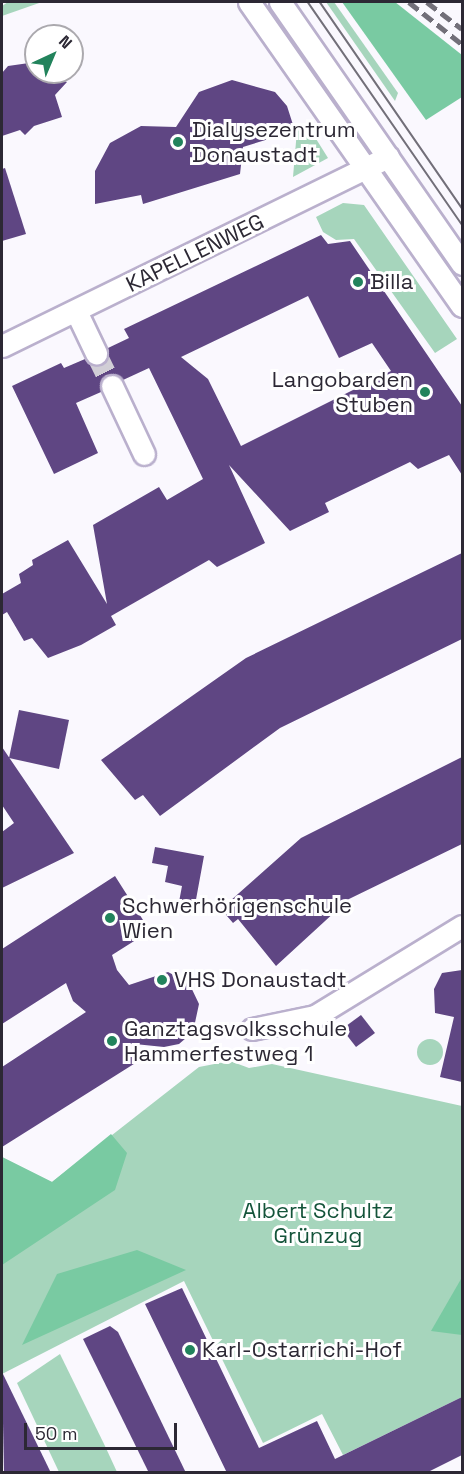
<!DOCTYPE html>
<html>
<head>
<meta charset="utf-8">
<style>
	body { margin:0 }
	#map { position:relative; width:464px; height:1474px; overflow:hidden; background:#faf8fe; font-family:"Space Grotesk",sans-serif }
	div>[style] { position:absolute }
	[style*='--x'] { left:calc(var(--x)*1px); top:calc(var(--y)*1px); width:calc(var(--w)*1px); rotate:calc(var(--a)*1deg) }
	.green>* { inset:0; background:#a6d5bc }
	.round { border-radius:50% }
	.forest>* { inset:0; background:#79caa2 }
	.building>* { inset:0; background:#5f4683 }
	.minor-tunnel>* { height:21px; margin-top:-10.5px; transform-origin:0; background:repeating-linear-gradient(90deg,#d1ced6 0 21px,transparent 0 31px) }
	.roads { filter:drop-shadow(2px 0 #bab0cd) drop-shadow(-2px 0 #bab0cd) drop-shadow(0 2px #bab0cd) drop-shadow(0 -2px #bab0cd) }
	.minor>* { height:21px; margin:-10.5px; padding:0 10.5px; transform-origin:10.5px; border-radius:10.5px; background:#fff }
	.tram>* { height:1.5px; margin:-0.75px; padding:0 0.75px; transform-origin:0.75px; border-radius:0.75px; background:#726f79 }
	.rail>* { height:4.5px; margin-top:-2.25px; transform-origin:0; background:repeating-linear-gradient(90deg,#726f79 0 12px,transparent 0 18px) }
	.dots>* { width:16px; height:16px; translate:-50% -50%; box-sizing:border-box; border:3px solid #fff; border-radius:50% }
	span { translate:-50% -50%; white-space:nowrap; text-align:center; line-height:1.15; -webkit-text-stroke:6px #fff; paint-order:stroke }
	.poi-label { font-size:22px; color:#2c2834 }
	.left { translate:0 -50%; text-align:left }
	.right { translate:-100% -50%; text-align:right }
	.street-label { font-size:22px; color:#2c2834 }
	.park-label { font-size:22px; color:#14543a }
	.frame { position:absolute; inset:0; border:3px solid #2c2834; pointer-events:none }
	.north { position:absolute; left:24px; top:24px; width:60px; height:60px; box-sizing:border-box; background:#fff; border:2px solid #aba9ae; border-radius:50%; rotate:44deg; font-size:16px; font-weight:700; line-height:24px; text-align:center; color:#2c2834 }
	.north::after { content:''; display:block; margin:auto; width:21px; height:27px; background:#22835c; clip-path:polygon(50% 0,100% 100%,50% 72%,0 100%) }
	.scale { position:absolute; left:24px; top:1423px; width:153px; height:27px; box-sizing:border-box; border:3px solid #2c2834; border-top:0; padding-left:8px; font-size:18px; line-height:21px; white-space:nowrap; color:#2c2834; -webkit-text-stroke:4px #fff; paint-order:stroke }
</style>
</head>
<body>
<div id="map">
	<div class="green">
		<div style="clip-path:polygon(8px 2px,42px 2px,2px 16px,2px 6px)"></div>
		<div style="clip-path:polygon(326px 2px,334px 2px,398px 93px,395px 101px)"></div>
		<div style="clip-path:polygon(308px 126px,328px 158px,293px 177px,297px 130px)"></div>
		<div style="clip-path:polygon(343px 203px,364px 205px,457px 339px,435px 353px,354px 239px,336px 240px,323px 232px,316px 217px)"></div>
		<div class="round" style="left:417px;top:1039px;width:26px;height:26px"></div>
		<div style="clip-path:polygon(230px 1061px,249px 1068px,272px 1064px,462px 1106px,462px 1397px,343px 1455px,322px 1414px,263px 1443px,184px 1281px,2px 1374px,2px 1157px,52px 1182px,199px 1067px)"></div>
		<div style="clip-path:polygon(60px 1354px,105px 1446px,117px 1472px,59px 1472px,17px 1383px)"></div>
	</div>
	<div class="forest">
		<div style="clip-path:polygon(342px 2px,395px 2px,462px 55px,462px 97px,426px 120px)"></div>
		<div style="clip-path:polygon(111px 1134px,127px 1153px,115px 1190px,2px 1265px,2px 1157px,52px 1182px)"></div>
		<div style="clip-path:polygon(137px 1250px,186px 1270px,22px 1345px,57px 1274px)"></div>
		<div style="clip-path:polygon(461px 1279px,462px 1335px,431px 1331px)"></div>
	</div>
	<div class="building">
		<div style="clip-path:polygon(36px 62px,36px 72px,67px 82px,55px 95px,62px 117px,34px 126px,25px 135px,20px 130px,2px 136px,2px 73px,8px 66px)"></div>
		<div style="clip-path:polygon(232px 80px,275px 92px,287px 106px,295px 131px,243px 147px,240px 174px,143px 204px,141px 195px,95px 204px,95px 171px,110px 143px,141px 126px,176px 127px,199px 92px)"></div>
		<div style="clip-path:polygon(5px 168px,26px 234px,2px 241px,2px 169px)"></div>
		<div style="clip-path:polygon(evenodd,321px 235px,328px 244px,350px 241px,462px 406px,462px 475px,449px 455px,418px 469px,410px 462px,325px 503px,329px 512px,290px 531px,229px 465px,265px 543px,217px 567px,209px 560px,111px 616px,116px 625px,81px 645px,48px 658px,32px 638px,24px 641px,7px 612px,2px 615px,2px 594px,21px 583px,19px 574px,33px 565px,32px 560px,68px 540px,107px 604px,93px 525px,159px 487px,167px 500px,203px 479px,149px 368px,123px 380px,106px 375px,101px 392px,76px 403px,98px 453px,54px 474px,12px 386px,61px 363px,64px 368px,85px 359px,102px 364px,108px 348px,129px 338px,124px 329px,321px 235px,308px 296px,339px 358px,372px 343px,391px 371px,241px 446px,208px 379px,181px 357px,308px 296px)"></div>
		<div style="clip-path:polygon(462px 553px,462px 639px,280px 728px,160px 816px,143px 795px,135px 800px,101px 760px,246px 658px)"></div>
		<div style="clip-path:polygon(19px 710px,69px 720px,59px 769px,9px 758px)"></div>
		<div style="clip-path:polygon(2px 747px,74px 853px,2px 888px,2px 832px,14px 823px,2px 805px)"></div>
		<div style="clip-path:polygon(462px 757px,462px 844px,349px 899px,276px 966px,238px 919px,233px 923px,221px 909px,301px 838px)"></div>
		<div style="clip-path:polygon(155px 847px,204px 856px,195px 905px,179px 902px,182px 886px,165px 882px,168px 866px,152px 863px)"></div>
		<div style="clip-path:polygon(115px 876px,150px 931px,112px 955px,117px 970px,129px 985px,168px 972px,189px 983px,199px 1004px,193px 1032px,179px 1044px,164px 1047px,125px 1043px,137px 1062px,2px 1147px,2px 1067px,86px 1012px,73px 1001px,66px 983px,2px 1024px,2px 949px)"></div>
		<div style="clip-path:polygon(462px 970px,462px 1082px,440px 1077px,454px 1017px,435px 1013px,434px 989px,442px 973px)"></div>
		<div style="clip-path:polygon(361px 1015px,375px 1033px,356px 1047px,342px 1029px)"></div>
		<div style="clip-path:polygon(182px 1288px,259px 1448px,317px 1421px,335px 1459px,462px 1397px,462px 1455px,426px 1473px,227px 1473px,145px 1304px)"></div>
		<div style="clip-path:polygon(110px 1326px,118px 1332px,186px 1473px,149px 1473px,83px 1339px)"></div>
		<div style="clip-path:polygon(2px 1372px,51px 1473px,4px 1473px)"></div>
	</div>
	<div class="minor-tunnel">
		<div style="--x:96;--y:353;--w:37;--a:64"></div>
	</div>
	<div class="roads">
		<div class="minor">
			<div style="--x:249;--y:2;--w:371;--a:55"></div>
			<div style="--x:280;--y:2;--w:319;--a:55.2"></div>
			<div style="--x:76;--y:311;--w:47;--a:64.5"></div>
			<div style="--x:2;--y:346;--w:430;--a:-26.1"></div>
			<div style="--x:112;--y:386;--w:75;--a:64.8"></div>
			<div style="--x:252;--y:1029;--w:64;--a:-11.7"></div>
			<div style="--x:315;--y:1016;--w:172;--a:-31.5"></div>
		</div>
	</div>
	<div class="tram">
		<div style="--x:308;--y:2;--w:270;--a:55.3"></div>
		<div style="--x:320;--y:2;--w:250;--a:55.4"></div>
	</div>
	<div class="rail">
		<div style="--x:409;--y:2;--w:68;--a:38.4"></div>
		<div style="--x:427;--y:2;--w:44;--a:37.6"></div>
	</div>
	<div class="dots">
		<div style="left:178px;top:142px;background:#22835c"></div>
		<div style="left:358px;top:282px;background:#22835c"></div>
		<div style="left:425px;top:392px;background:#22835c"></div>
		<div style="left:110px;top:918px;background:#22835c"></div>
		<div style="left:162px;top:980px;background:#22835c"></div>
		<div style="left:112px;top:1041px;background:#22835c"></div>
		<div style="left:190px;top:1350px;background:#22835c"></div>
	</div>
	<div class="poi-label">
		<span class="left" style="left:192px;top:142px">Dialysezentrum<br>Donaustadt</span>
		<span class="left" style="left:370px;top:282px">Billa</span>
		<span class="right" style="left:413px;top:392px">Langobarden<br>Stuben</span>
		<span class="left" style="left:122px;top:918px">Schwerhörigenschule<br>Wien</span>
		<span class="left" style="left:174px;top:980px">VHS Donaustadt</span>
		<span class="left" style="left:124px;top:1041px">Ganztagsvolksschule<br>Hammerfestweg 1</span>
		<span class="left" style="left:202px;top:1350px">Karl-Ostarrichi-Hof</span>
	</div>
	<div class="street-label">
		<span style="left:195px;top:253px;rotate:-26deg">KAPELLENWEG</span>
	</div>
	<div class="park-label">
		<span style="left:318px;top:1223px">Albert Schultz<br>Grünzug</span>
	</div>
	<div class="frame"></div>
	<div class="north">N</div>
	<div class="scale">50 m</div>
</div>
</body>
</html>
